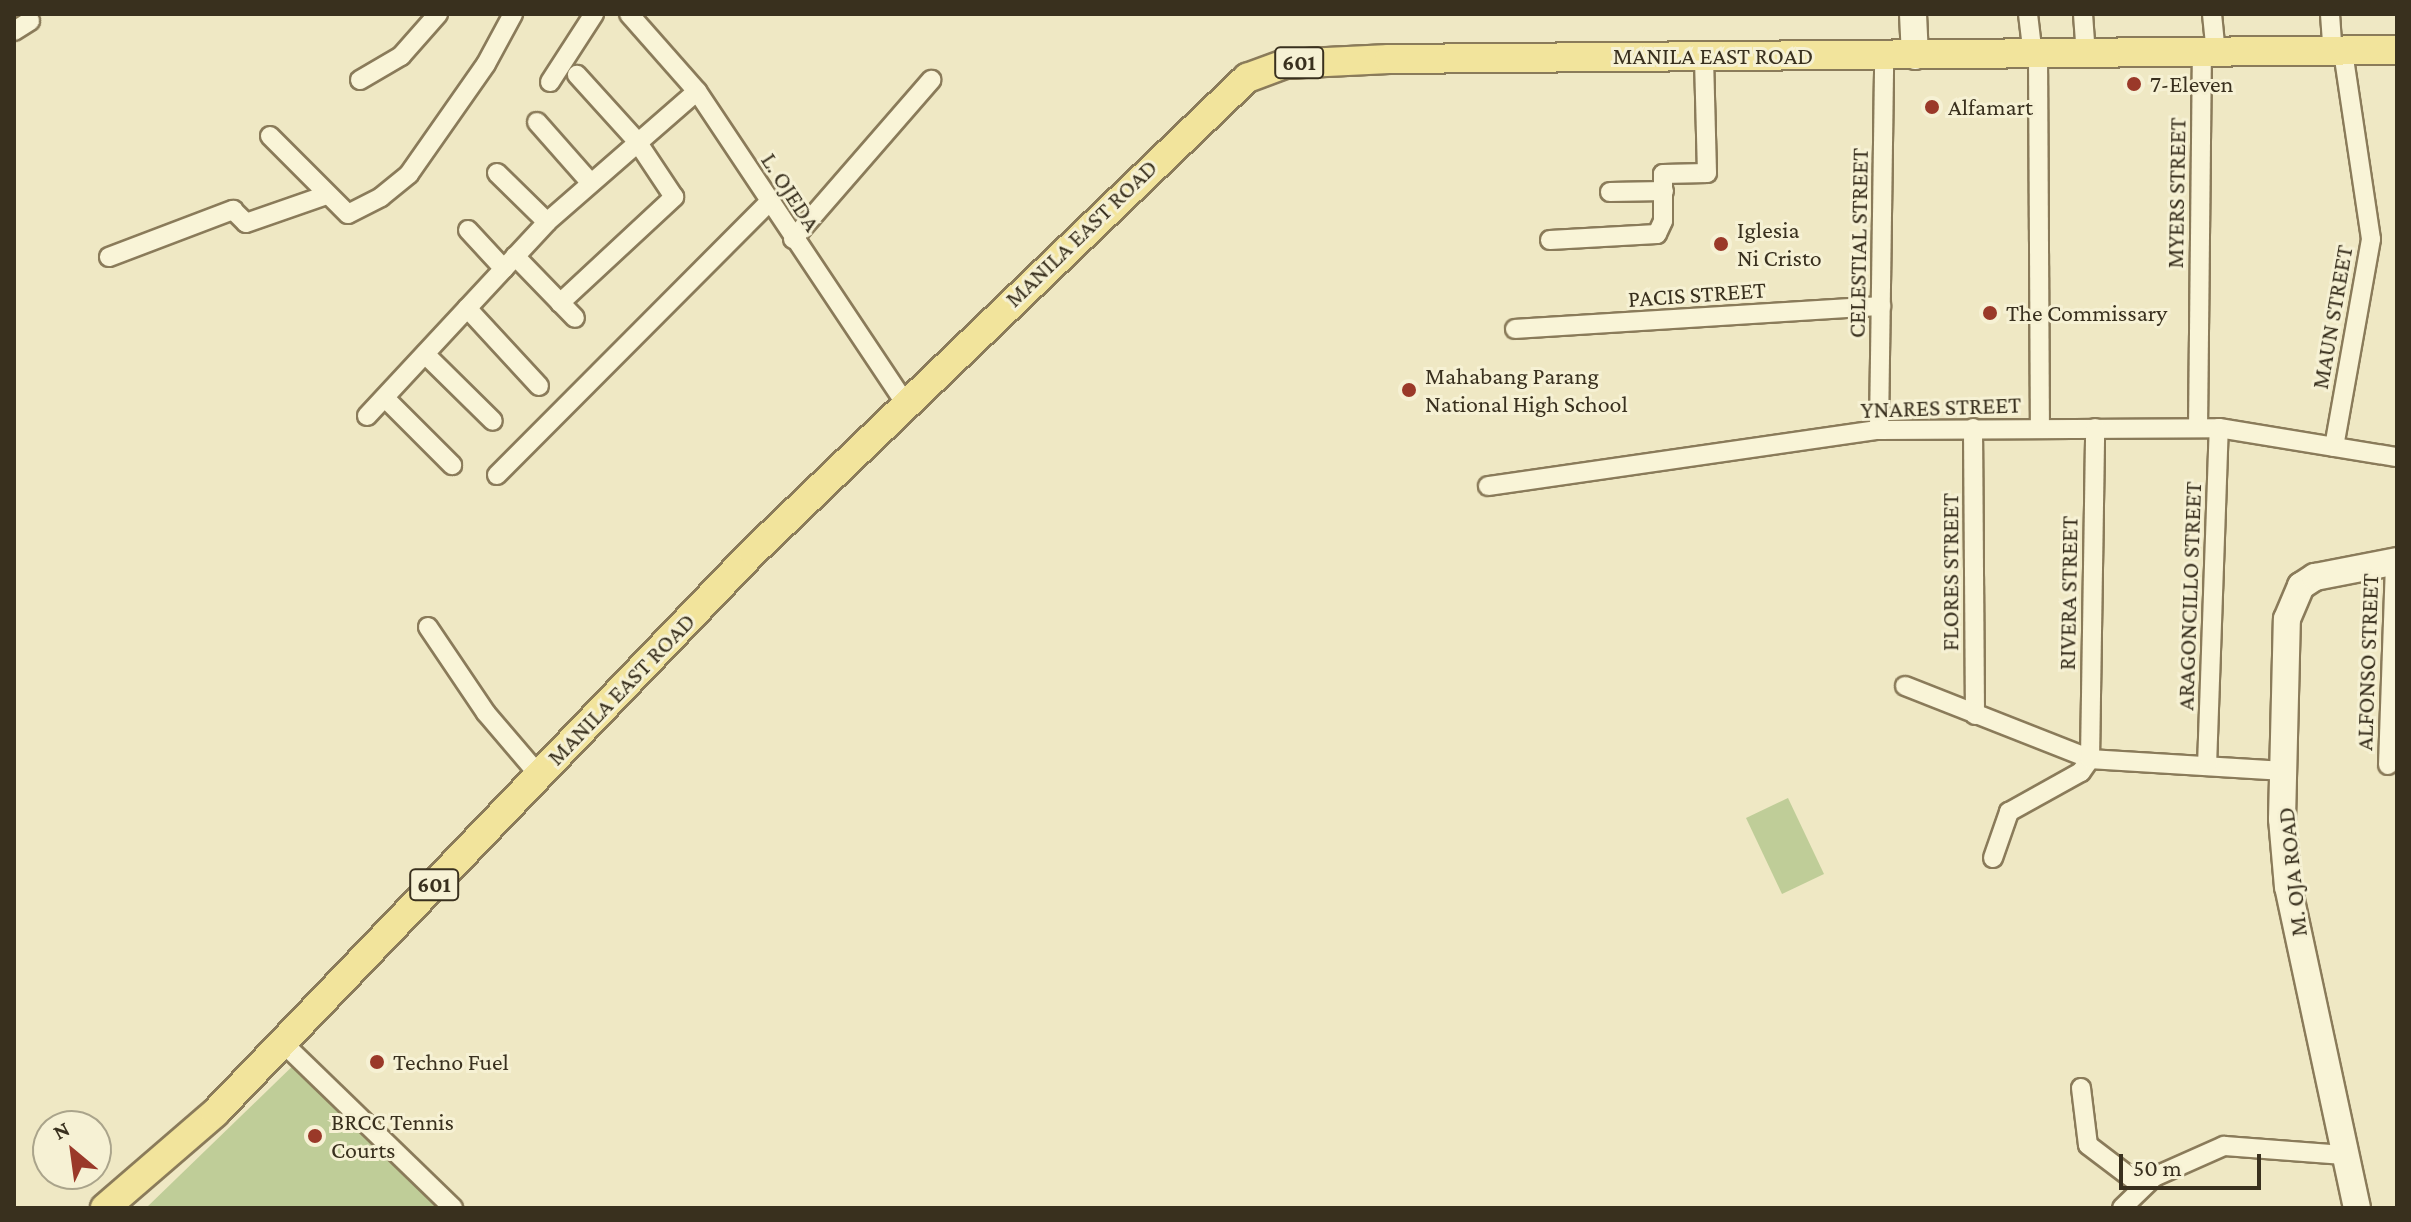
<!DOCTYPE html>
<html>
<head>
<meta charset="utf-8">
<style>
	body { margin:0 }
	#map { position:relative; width:2411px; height:1222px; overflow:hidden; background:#efe8c4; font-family:"Crimson Pro",serif }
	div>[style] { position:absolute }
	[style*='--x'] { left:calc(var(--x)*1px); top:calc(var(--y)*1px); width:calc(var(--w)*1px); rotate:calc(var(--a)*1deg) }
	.green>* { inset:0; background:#bfcd98 }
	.roads { filter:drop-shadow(2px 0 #8a7b5a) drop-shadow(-2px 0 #8a7b5a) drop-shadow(0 2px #8a7b5a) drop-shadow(0 -2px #8a7b5a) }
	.street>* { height:18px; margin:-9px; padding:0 9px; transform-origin:9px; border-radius:9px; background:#f9f4d7 }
	.secondary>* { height:26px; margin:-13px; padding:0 13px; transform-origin:13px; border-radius:13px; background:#f9f4d7 }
	.primary>* { height:28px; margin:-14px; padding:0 14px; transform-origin:14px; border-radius:14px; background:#f2e49c }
	.dots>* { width:22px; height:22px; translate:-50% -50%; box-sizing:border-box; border:4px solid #f6f1d4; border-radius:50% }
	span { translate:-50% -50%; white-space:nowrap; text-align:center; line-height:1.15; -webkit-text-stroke:6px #f6f1d4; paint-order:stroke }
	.shield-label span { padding:2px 6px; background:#f6f1d4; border:2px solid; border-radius:6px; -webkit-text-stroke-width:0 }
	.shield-label { font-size:22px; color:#39301e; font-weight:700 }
	.street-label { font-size:24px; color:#39301e }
	.poi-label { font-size:24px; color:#39301e }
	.left { translate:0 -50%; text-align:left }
	.frame { position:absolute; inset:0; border:16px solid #39301e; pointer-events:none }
	.north { position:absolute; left:32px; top:1110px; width:80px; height:80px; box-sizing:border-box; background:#f6f1d4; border:2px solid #aaa48b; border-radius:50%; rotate:331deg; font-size:22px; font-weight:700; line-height:32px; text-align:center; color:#39301e }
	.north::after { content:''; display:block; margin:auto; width:28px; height:36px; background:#9a3929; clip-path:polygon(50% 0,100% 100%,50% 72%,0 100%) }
	.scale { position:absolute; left:2119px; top:1154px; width:142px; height:36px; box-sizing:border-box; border:4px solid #39301e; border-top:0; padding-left:10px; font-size:24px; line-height:28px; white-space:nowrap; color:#39301e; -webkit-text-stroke:6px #f6f1d4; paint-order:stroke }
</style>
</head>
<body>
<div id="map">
	<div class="green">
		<div style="clip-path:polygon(1788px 798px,1824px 874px,1782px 894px,1746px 818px)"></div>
		<div style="clip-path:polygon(303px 1056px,457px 1208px,146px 1208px)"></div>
	</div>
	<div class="roads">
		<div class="street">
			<div style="--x:629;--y:14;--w:103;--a:48.6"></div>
			<div style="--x:697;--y:91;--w:375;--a:56.3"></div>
			<div style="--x:2028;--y:14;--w:42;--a:83.2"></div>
			<div style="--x:2083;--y:14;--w:42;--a:85.9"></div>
			<div style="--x:2212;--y:14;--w:40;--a:84.3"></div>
			<div style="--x:2330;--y:14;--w:39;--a:86"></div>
			<div style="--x:14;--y:31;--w:19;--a:-32"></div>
			<div style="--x:2038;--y:55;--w:372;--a:89.7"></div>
			<div style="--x:360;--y:80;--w:48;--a:-30.3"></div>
			<div style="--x:401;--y:56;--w:56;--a:-48.6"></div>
			<div style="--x:550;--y:82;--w:81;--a:-57.1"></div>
			<div style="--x:537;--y:122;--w:79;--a:48.6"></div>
			<div style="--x:270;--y:136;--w:110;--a:45"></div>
			<div style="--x:348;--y:214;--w:37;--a:-27"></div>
			<div style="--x:381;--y:197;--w:36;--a:-39"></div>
			<div style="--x:409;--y:174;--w:134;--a:-55"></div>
			<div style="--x:486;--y:64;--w:57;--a:-61.6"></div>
			<div style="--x:497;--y:173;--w:70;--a:44.4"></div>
			<div style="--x:1610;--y:192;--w:54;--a:-1.1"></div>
			<div style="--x:468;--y:230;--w:53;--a:47.3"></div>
			<div style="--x:793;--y:239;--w:211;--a:-49"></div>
			<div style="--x:1550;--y:240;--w:107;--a:-3.2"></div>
			<div style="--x:1657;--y:234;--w:14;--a:-65"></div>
			<div style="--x:1663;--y:221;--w:47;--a:-90"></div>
			<div style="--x:1663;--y:174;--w:44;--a:-1.3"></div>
			<div style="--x:1707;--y:173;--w:117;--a:-91.5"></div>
			<div style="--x:515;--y:256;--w:86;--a:45.9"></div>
			<div style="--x:109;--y:257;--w:133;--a:-20.8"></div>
			<div style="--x:233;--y:210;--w:18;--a:45"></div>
			<div style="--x:246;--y:223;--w:86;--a:-19.1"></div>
			<div style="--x:560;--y:303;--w:156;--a:-42.9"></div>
			<div style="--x:674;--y:197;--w:69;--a:-123.7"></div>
			<div style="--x:636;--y:140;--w:88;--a:-132.2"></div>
			<div style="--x:467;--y:308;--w:106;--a:47.3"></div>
			<div style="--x:1515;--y:329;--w:367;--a:-3.6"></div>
			<div style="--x:425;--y:354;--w:95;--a:44.6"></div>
			<div style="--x:385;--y:398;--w:95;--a:45"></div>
			<div style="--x:367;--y:416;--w:265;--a:-47.1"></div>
			<div style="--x:547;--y:222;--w:199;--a:-41.1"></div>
			<div style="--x:1973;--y:428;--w:287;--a:89.6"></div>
			<div style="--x:2198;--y:428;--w:373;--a:-89.4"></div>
			<div style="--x:1879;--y:430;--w:374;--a:-89.2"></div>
			<div style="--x:2334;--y:447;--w:211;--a:-79.9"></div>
			<div style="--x:2371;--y:239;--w:189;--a:-98.5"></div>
			<div style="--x:497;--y:475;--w:385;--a:-45.1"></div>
			<div style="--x:1488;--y:486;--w:395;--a:-8.2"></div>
			<div style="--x:1879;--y:430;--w:340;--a:-0.3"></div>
			<div style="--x:2219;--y:428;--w:180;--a:9.3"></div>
			<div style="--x:428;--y:627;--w:104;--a:56"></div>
			<div style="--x:486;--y:713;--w:82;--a:49.5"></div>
			<div style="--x:1905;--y:686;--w:199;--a:21.5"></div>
			<div style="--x:2090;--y:759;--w:194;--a:3.5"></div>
			<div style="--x:2388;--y:765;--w:203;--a:-88"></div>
			<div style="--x:2207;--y:766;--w:338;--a:-88"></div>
			<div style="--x:1993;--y:858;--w:49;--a:-70.8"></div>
			<div style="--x:2009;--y:812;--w:82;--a:-29.1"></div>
			<div style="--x:2081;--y:772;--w:16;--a:-55"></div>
			<div style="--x:2090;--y:759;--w:331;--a:-89.1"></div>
			<div style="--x:283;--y:1043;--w:237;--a:44.1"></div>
			<div style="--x:2081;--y:1088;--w:57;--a:83"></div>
			<div style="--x:2088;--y:1145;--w:68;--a:37.2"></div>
			<div style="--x:2122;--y:1208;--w:45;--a:-44.1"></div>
			<div style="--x:2154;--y:1177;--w:77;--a:-23.9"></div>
			<div style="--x:2224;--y:1146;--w:121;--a:4.3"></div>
		</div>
		<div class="secondary">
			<div style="--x:1913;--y:14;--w:42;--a:87.3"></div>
			<div style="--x:2357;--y:1208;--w:328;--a:-102.1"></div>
			<div style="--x:2288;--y:887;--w:68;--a:-95"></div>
			<div style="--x:2282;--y:819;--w:200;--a:-88.6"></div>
			<div style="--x:2287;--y:619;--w:36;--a:-67"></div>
			<div style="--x:2301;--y:586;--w:17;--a:-33"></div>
			<div style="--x:2315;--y:577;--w:84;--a:-11"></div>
		</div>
		<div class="primary">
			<div style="--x:105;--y:1208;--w:145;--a:-40.8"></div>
			<div style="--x:215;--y:1113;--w:777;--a:-46.2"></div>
			<div style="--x:753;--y:552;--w:685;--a:-43.82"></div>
			<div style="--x:1247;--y:78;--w:40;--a:-20.2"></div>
			<div style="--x:1285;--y:64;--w:104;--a:-2.8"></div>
			<div style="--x:1389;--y:59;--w:1008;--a:-0.51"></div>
		</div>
	</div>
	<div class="dots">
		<div style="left:2134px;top:84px;background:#9a3929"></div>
		<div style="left:1932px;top:107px;background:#9a3929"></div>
		<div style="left:1721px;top:244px;background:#9a3929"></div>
		<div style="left:1990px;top:313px;background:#9a3929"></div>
		<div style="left:1409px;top:390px;background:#9a3929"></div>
		<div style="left:377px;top:1062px;background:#9a3929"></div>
		<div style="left:315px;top:1136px;background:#9a3929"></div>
	</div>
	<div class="shield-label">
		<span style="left:1299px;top:63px">601</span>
		<span style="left:434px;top:885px">601</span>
	</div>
	<div class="street-label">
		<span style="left:1713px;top:56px">MANILA EAST ROAD</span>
		<span style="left:791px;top:192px;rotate:57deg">L. OJEDA</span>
		<span style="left:2176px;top:193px;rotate:-89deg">MYERS STREET</span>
		<span style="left:1081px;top:233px;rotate:-44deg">MANILA EAST ROAD</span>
		<span style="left:1858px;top:243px;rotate:-89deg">CELESTIAL STREET</span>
		<span style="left:1697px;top:294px;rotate:-4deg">PACIS STREET</span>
		<span style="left:2332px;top:317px;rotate:-80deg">MAUN STREET</span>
		<span style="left:1941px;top:407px;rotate:-2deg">YNARES STREET</span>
		<span style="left:1950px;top:572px;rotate:-90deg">FLORES STREET</span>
		<span style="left:2068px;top:593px;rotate:-89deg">RIVERA STREET</span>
		<span style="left:2189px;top:596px;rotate:-88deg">ARAGONCILLO STREET</span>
		<span style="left:2367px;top:662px;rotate:-88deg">ALFONSO STREET</span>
		<span style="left:621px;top:689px;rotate:-46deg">MANILA EAST ROAD</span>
		<span style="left:2292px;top:872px;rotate:-96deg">M. OJA ROAD</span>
	</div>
	<div class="poi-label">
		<span class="left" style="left:2150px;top:84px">7-Eleven</span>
		<span class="left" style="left:1948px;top:107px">Alfamart</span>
		<span class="left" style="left:1737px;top:244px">Iglesia<br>Ni Cristo</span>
		<span class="left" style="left:2006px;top:313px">The Commissary</span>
		<span class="left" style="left:1425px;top:390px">Mahabang Parang<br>National High School</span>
		<span class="left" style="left:393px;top:1062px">Techno Fuel</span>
		<span class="left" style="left:331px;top:1136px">BRCC Tennis<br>Courts</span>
	</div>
	<div class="frame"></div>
	<div class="north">N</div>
	<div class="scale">50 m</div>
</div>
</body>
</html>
